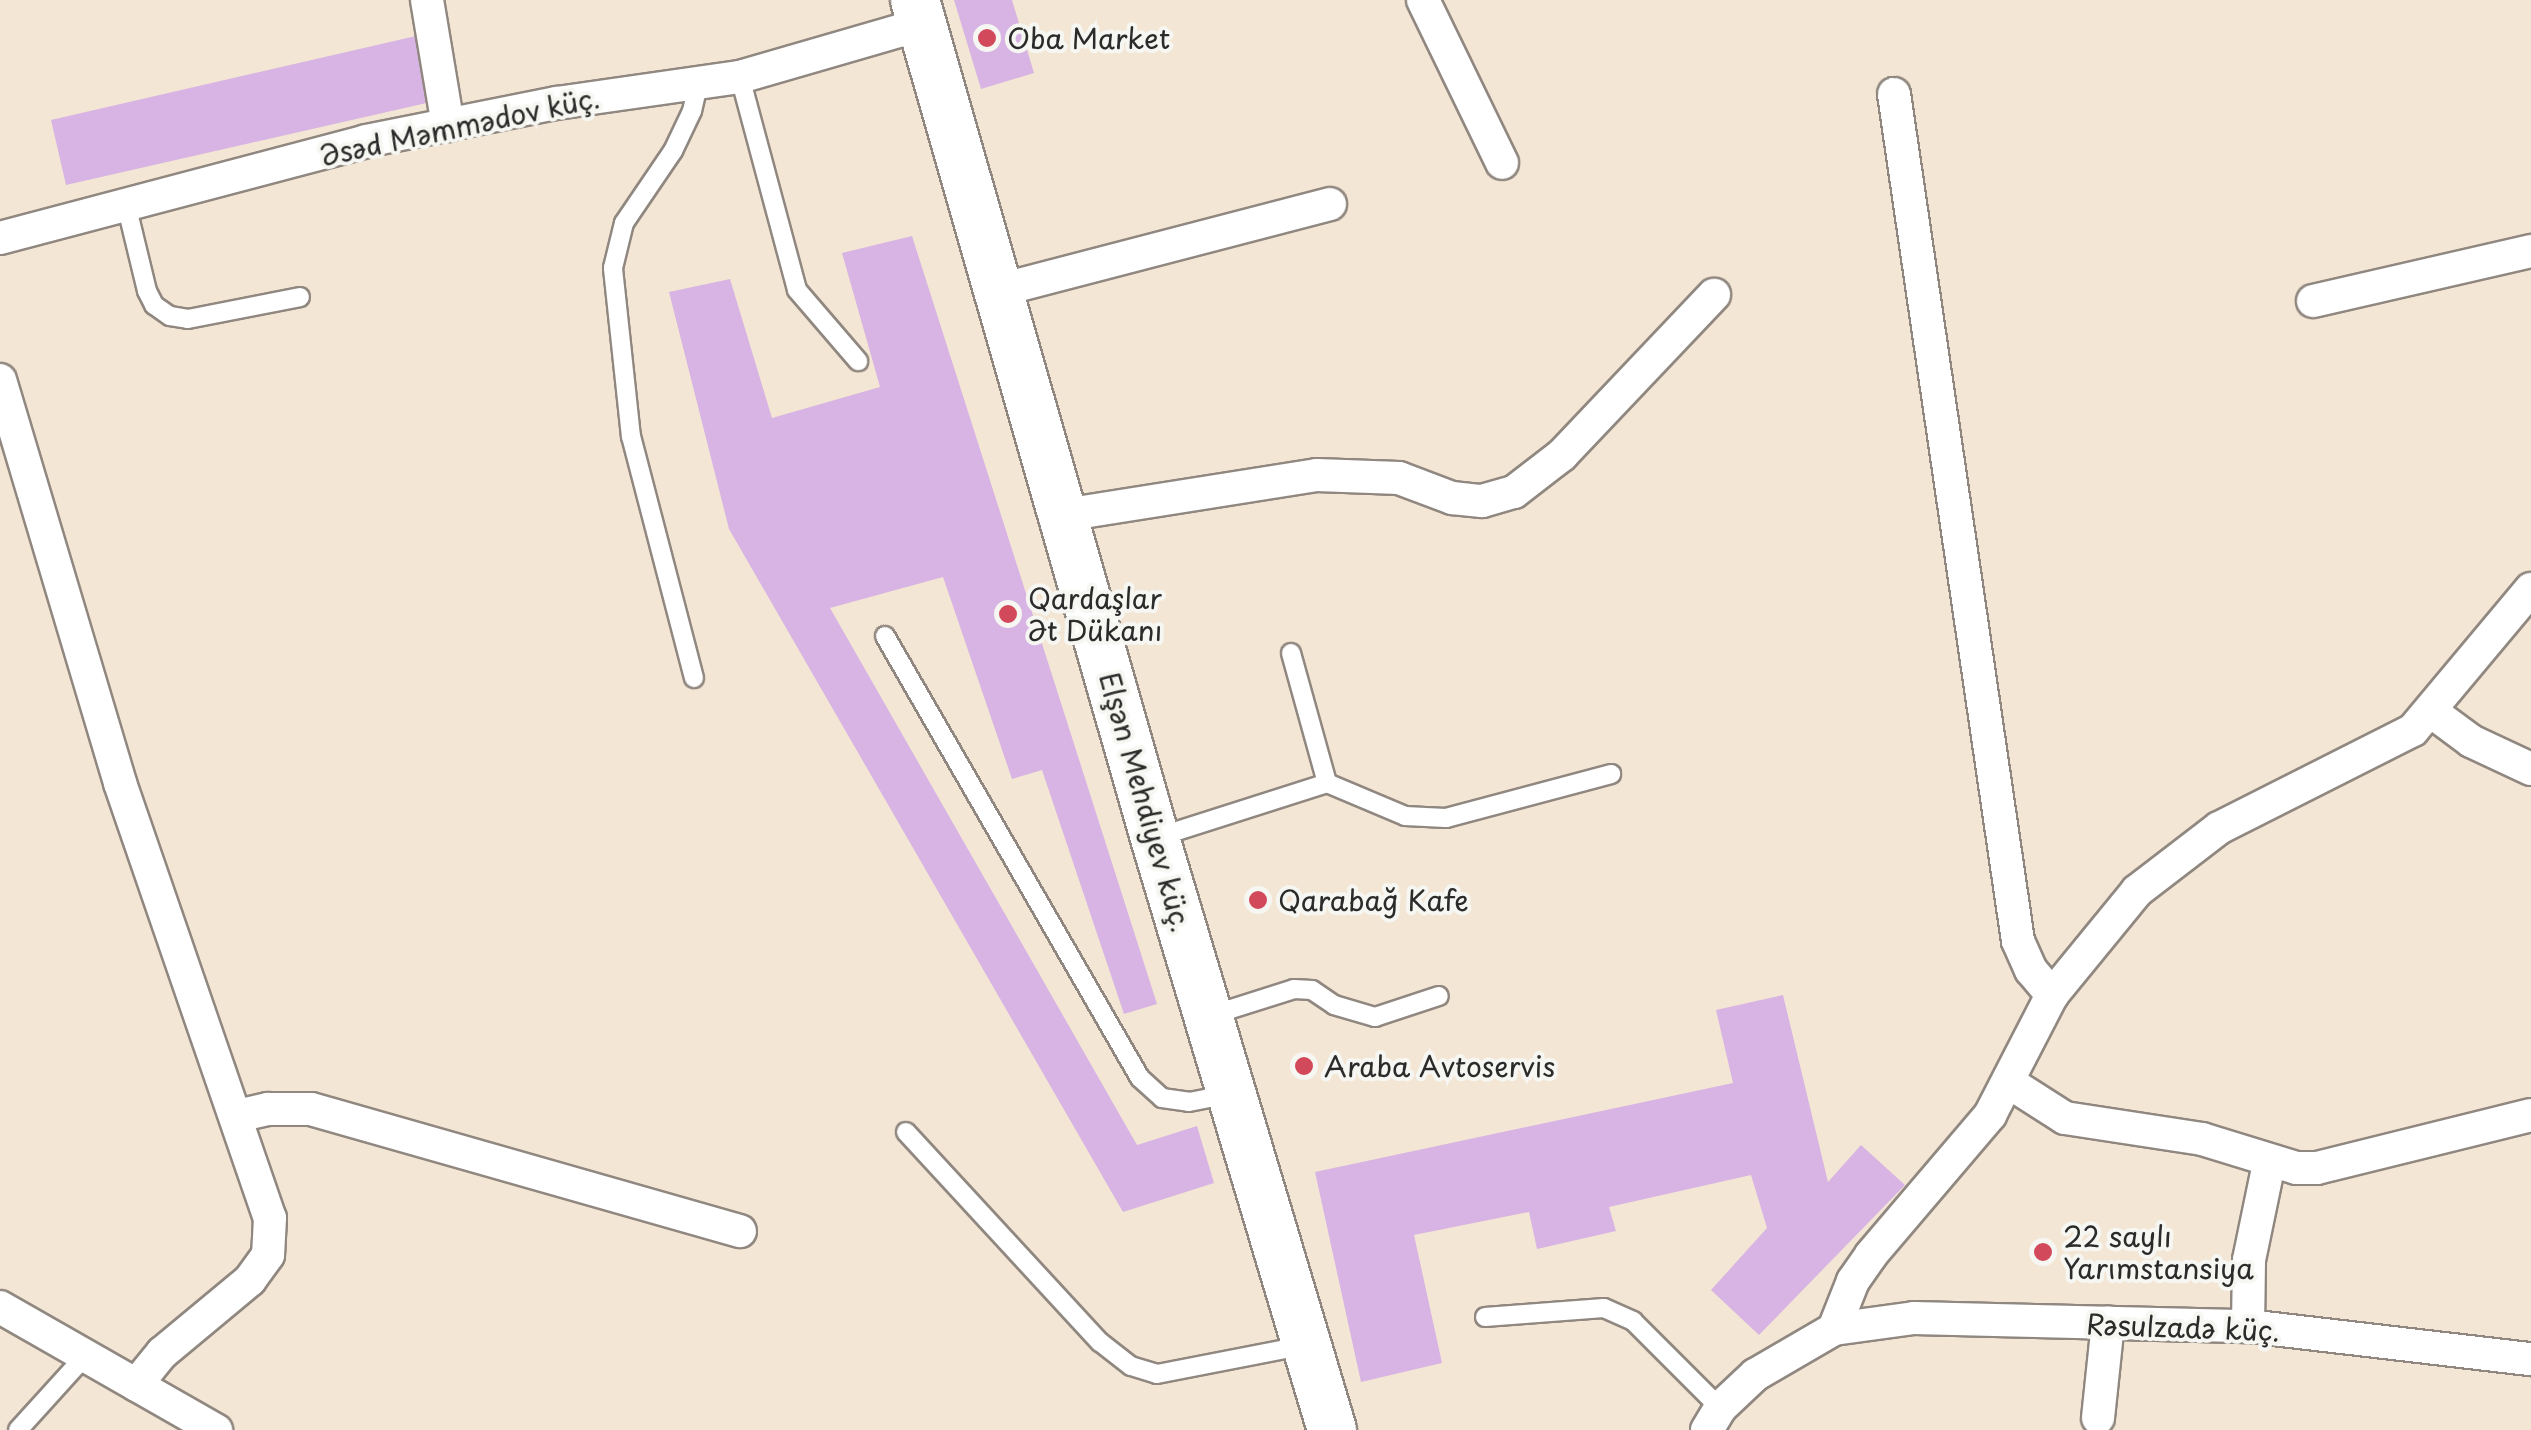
<!DOCTYPE html>
<html>
<head>
<meta charset="utf-8">
<style>
	body { margin:0 }
	#map { position:relative; width:2531px; height:1430px; overflow:hidden; background:#f4e6d4; font-family:"Playpen Sans",sans-serif }
	div>[style] { position:absolute }
	[style*='--x'] { left:calc(var(--x)*1px); top:calc(var(--y)*1px); width:calc(var(--w)*1px); rotate:calc(var(--a)*1deg) }
	.building>* { inset:0; background:#d7b4e3 }
	.roads { filter:drop-shadow(2px 0 #908880) drop-shadow(-2px 0 #908880) drop-shadow(0 2px #908880) drop-shadow(0 -2px #908880) }
	.lane>* { height:18px; margin:-9px; padding:0 9px; transform-origin:9px; border-radius:9px; background:#fff }
	.street>* { height:32px; margin:-16px; padding:0 16px; transform-origin:16px; border-radius:16px; background:#fff }
	.secondary>* { height:48px; margin:-24px; padding:0 24px; transform-origin:24px; border-radius:24px; background:#fff }
	.dots>* { width:28px; height:28px; translate:-50% -50%; box-sizing:border-box; border:5px solid #f6f6f2; border-radius:50% }
	span { translate:-50% -50%; white-space:nowrap; text-align:center; line-height:1.15; -webkit-text-stroke:8px #f6f6f2; paint-order:stroke }
	.poi-label { font-size:28px; color:#2b2b2b }
	.left { translate:0 -50%; text-align:left }
	.street-label { font-size:28px; color:#2b2b2b }
</style>
</head>
<body>
<div id="map">
	<div class="building">
		<div style="clip-path:polygon(954px 0,1012px 0,1034px 73px,981px 89px)"></div>
		<div style="clip-path:polygon(416px 36px,431px 102px,66px 185px,51px 120px)"></div>
		<div style="clip-path:polygon(912px 236px,1157px 1004px,1124px 1014px,1042px 770px,1012px 779px,943px 577px,830px 608px,1137px 1145px,1197px 1126px,1214px 1183px,1123px 1212px,729px 529px,669px 292px,730px 279px,772px 418px,880px 387px,842px 253px)"></div>
		<div style="clip-path:polygon(1783px 995px,1828px 1182px,1861px 1145px,1905px 1185px,1759px 1335px,1711px 1290px,1767px 1228px,1751px 1175px,1609px 1207px,1616px 1231px,1537px 1249px,1529px 1212px,1414px 1235px,1442px 1363px,1361px 1382px,1315px 1172px,1733px 1083px,1716px 1010px)"></div>
	</div>
	<div class="roads">
		<div class="lane">
			<div style="--x:740;--y:77;--w:220;--a:75"></div>
			<div style="--x:797;--y:290;--w:94;--a:49.3"></div>
			<div style="--x:126;--y:204;--w:89;--a:76.4"></div>
			<div style="--x:147;--y:291;--w:16;--a:63"></div>
			<div style="--x:154;--y:305;--w:19;--a:35"></div>
			<div style="--x:170;--y:316;--w:18;--a:9"></div>
			<div style="--x:188;--y:319;--w:114;--a:-11.1"></div>
			<div style="--x:885;--y:636;--w:510;--a:60.02"></div>
			<div style="--x:1140;--y:1078;--w:30;--a:42"></div>
			<div style="--x:1162;--y:1098;--w:27;--a:8"></div>
			<div style="--x:1189;--y:1102;--w:42;--a:-11"></div>
			<div style="--x:1291;--y:653;--w:135;--a:74.5"></div>
			<div style="--x:694;--y:678;--w:249;--a:-104.6"></div>
			<div style="--x:631;--y:437;--w:170;--a:-96.1"></div>
			<div style="--x:613;--y:268;--w:46;--a:-76.3"></div>
			<div style="--x:624;--y:223;--w:87;--a:-55.8"></div>
			<div style="--x:673;--y:151;--w:44;--a:-64.6"></div>
			<div style="--x:692;--y:111;--w:27;--a:-77"></div>
			<div style="--x:1155;--y:838;--w:181;--a:-17.7"></div>
			<div style="--x:1327;--y:783;--w:85;--a:22.9"></div>
			<div style="--x:1405;--y:816;--w:41;--a:2.8"></div>
			<div style="--x:1446;--y:818;--w:171;--a:-14.9"></div>
			<div style="--x:1209;--y:1016;--w:89;--a:-17.6"></div>
			<div style="--x:1294;--y:989;--w:18;--a:3"></div>
			<div style="--x:1312;--y:990;--w:27;--a:34"></div>
			<div style="--x:1334;--y:1005;--w:43;--a:16.3"></div>
			<div style="--x:1375;--y:1017;--w:67;--a:-18.2"></div>
			<div style="--x:906;--y:1132;--w:286;--a:47.3"></div>
			<div style="--x:1100;--y:1342;--w:39;--a:38"></div>
			<div style="--x:1131;--y:1366;--w:27;--a:17"></div>
			<div style="--x:1157;--y:1374;--w:152;--a:-11"></div>
			<div style="--x:1485;--y:1317;--w:119;--a:-4.3"></div>
			<div style="--x:1604;--y:1308;--w:32;--a:24"></div>
			<div style="--x:1633;--y:1321;--w:123;--a:45"></div>
			<div style="--x:18;--y:1430;--w:100;--a:-47.8"></div>
		</div>
		<div class="street">
			<div style="--x:427;--y:0;--w:127;--a:80.5"></div>
			<div style="--x:1423;--y:0;--w:181;--a:64.1"></div>
			<div style="--x:1894;--y:94;--w:856;--a:81.67"></div>
			<div style="--x:2018;--y:941;--w:32;--a:66"></div>
			<div style="--x:2031;--y:970;--w:33;--a:50"></div>
			<div style="--x:0;--y:238;--w:379;--a:-14.8"></div>
			<div style="--x:366;--y:141;--w:195;--a:-11.3"></div>
			<div style="--x:557;--y:103;--w:185;--a:-8.1"></div>
			<div style="--x:740;--y:77;--w:190;--a:-16.2"></div>
			<div style="--x:1000;--y:290;--w:341;--a:-14.6"></div>
			<div style="--x:2313;--y:301;--w:224;--a:-12.9"></div>
			<div style="--x:0;--y:380;--w:420;--a:73.4"></div>
			<div style="--x:120;--y:783;--w:460;--a:71"></div>
			<div style="--x:270;--y:1218;--w:37;--a:93"></div>
			<div style="--x:268;--y:1255;--w:31;--a:126"></div>
			<div style="--x:250;--y:1280;--w:114;--a:140.3"></div>
			<div style="--x:162;--y:1353;--w:41;--a:129.1"></div>
			<div style="--x:1064;--y:515;--w:256;--a:-9"></div>
			<div style="--x:1317;--y:475;--w:82;--a:2.1"></div>
			<div style="--x:1399;--y:478;--w:57;--a:20.7"></div>
			<div style="--x:1452;--y:498;--w:30;--a:6"></div>
			<div style="--x:1482;--y:501;--w:33;--a:-16"></div>
			<div style="--x:1514;--y:492;--w:61;--a:-37.6"></div>
			<div style="--x:1562;--y:455;--w:221;--a:-46.5"></div>
			<div style="--x:2432;--y:712;--w:49;--a:36.6"></div>
			<div style="--x:2471;--y:741;--w:66;--a:25"></div>
			<div style="--x:2010;--y:1083;--w:65;--a:32.5"></div>
			<div style="--x:2065;--y:1118;--w:139;--a:8.7"></div>
			<div style="--x:2202;--y:1139;--w:98;--a:17.1"></div>
			<div style="--x:2296;--y:1168;--w:21;--a:0"></div>
			<div style="--x:2317;--y:1168;--w:220;--a:-13.9"></div>
			<div style="--x:237;--y:1116;--w:32;--a:-13"></div>
			<div style="--x:268;--y:1109;--w:43;--a:0"></div>
			<div style="--x:311;--y:1109;--w:446;--a:15.9"></div>
			<div style="--x:0;--y:1307;--w:249;--a:29.7"></div>
			<div style="--x:2248;--y:1326;--w:66;--a:-89.1"></div>
			<div style="--x:2249;--y:1260;--w:99;--a:-78.3"></div>
			<div style="--x:1834;--y:1329;--w:81;--a:-7.8"></div>
			<div style="--x:1914;--y:1318;--w:334;--a:1.4"></div>
			<div style="--x:2248;--y:1326;--w:285;--a:6.7"></div>
			<div style="--x:2098;--y:1418;--w:96;--a:-84"></div>
			<div style="--x:1707;--y:1430;--w:26;--a:-59"></div>
			<div style="--x:1720;--y:1408;--w:48;--a:-43.3"></div>
			<div style="--x:1755;--y:1375;--w:91;--a:-30.2"></div>
			<div style="--x:1834;--y:1329;--w:52;--a:-68.4"></div>
			<div style="--x:1853;--y:1281;--w:32;--a:-55"></div>
			<div style="--x:1871;--y:1255;--w:184;--a:-49.6"></div>
			<div style="--x:1990;--y:1115;--w:135;--a:-62.7"></div>
			<div style="--x:2052;--y:995;--w:134;--a:-50.7"></div>
			<div style="--x:2137;--y:891;--w:103;--a:-37.5"></div>
			<div style="--x:2219;--y:828;--w:217;--a:-26.8"></div>
			<div style="--x:2413;--y:730;--w:184;--a:-50.1"></div>
		</div>
		<div class="secondary">
			<div style="--x:915;--y:0;--w:872;--a:74.02"></div>
			<div style="--x:1155;--y:838;--w:618;--a:73.35"></div>
		</div>
	</div>
	<div class="dots">
		<div style="left:987px;top:38px;background:#d1495b"></div>
		<div style="left:1008px;top:614px;background:#d1495b"></div>
		<div style="left:1258px;top:900px;background:#d1495b"></div>
		<div style="left:1304px;top:1066px;background:#d1495b"></div>
		<div style="left:2043px;top:1252px;background:#d1495b"></div>
	</div>
	<div class="poi-label">
		<span class="left" style="left:1007px;top:38px">Oba Market</span>
		<span class="left" style="left:1028px;top:614px">Qardaşlar<br>Ət Dükanı</span>
		<span class="left" style="left:1278px;top:900px">Qarabağ Kafe</span>
		<span class="left" style="left:1324px;top:1066px">Araba Avtoservis</span>
		<span class="left" style="left:2063px;top:1252px">22 saylı<br>Yarımstansiya</span>
	</div>
	<div class="street-label">
		<span style="left:460px;top:126px;rotate:-12deg">Əsəd Məmmədov küç.</span>
		<span style="left:1146px;top:802px;rotate:74deg">Elşən Mehdiyev küç.</span>
		<span style="left:2183px;top:1327px;rotate:2deg">Rəsulzadə küç.</span>
	</div>
</div>
</body>
</html>
